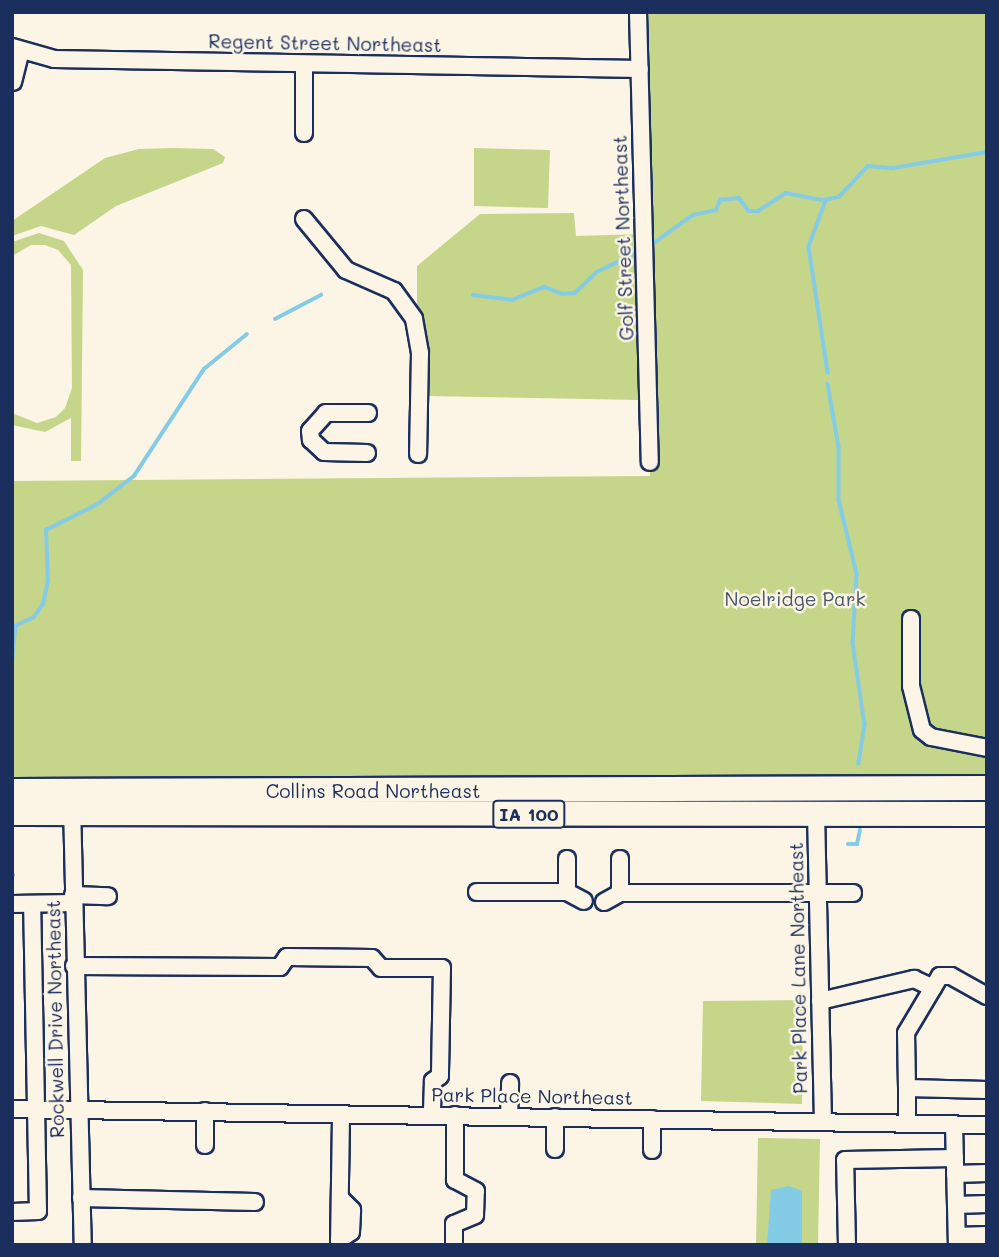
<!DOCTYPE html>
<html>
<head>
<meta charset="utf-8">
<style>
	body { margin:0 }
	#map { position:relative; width:999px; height:1257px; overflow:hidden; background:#fcf5e5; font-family:Mali,sans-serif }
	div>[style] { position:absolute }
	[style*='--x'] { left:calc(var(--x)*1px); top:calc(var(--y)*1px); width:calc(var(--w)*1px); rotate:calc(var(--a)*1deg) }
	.green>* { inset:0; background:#c5d589 }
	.water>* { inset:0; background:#84cbe5 }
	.stream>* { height:3.5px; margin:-1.75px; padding:0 1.75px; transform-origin:1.75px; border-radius:1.75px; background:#84cbe5 }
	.roads { filter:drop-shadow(2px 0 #1b2f5e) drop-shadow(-2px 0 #1b2f5e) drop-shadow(0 2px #1b2f5e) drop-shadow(0 -2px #1b2f5e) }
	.minor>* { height:16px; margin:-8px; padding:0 8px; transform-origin:8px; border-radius:8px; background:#fcf5e5 }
	.highway>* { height:24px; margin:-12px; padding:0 12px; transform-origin:12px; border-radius:12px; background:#fcf5e5 }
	span { translate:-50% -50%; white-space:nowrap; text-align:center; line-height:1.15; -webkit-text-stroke:5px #fcf5e5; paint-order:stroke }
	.shield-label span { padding:2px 5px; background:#fcf5e5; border:2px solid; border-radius:5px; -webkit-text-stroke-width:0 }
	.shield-label { font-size:18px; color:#1b2f5e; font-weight:700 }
	.street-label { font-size:19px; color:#1b2f5e }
	.park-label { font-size:19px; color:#465869 }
	.frame { position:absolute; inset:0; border:14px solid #1b2f5e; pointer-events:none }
</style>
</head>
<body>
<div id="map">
	<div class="green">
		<div style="clip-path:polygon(638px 12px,987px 12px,987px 788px,12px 791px,12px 481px,650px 476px,649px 422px,639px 400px,428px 396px,425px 334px,417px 308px,417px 266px,480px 214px,574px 213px,576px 236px,644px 234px)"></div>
		<div style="clip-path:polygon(173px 148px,213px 149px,225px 157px,223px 163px,116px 206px,74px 235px,41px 226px,12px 236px,12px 221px,105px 158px,139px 149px)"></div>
		<div style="clip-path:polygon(474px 148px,550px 150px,548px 208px,474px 206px)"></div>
		<div style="clip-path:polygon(39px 233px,64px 241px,83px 270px,81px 461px,71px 461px,71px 418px,45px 432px,12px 425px,12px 413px,37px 423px,56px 417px,65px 408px,72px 388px,71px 265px,58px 250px,45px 245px,31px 245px,12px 256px,12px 242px)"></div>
		<div style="clip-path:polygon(803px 1000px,802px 1104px,701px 1101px,703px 1001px)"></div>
		<div style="clip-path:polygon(758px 1138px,820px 1139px,818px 1245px,756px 1245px)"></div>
	</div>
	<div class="water">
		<div style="clip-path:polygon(789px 1186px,802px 1191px,802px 1245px,767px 1245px,771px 1190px)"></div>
	</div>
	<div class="stream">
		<div style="--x:826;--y:201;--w:49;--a:110.3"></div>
		<div style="--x:809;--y:247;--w:127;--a:81.4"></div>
		<div style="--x:654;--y:243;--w:48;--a:-35.7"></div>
		<div style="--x:693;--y:215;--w:24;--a:-12"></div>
		<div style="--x:716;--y:210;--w:11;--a:-68"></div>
		<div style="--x:720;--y:200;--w:19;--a:-6"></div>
		<div style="--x:739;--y:198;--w:16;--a:52"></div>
		<div style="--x:749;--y:211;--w:9;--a:0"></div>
		<div style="--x:758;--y:211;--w:33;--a:-33"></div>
		<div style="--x:786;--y:193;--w:38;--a:11"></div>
		<div style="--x:823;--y:200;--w:16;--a:-11"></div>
		<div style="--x:839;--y:197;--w:42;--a:-46.9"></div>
		<div style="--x:868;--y:166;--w:25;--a:5"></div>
		<div style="--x:893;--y:168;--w:95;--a:-9.7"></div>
		<div style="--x:473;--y:295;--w:39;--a:7"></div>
		<div style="--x:512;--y:300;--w:35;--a:-22"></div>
		<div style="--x:545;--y:287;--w:18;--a:22"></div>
		<div style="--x:562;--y:294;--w:13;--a:-4"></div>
		<div style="--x:575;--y:293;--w:30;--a:-44"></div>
		<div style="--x:597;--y:272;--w:46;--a:-26"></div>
		<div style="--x:275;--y:319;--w:52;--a:-27.6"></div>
		<div style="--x:828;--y:384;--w:64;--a:80.1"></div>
		<div style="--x:839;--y:447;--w:53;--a:90"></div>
		<div style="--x:839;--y:500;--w:76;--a:76.3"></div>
		<div style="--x:857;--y:574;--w:69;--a:93.3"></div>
		<div style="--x:853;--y:643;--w:83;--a:81.7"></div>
		<div style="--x:865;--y:725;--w:39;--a:99"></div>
		<div style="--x:12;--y:663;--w:37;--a:-85"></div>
		<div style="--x:15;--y:626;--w:21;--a:-25"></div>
		<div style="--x:34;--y:617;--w:16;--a:-55"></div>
		<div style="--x:43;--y:604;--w:24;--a:-78"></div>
		<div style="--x:48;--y:581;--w:51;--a:-92.2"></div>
		<div style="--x:46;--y:530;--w:58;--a:-26.6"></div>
		<div style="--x:98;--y:504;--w:46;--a:-37.9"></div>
		<div style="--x:134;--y:476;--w:128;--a:-56.8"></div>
		<div style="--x:204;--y:369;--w:55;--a:-39.1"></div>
		<div style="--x:848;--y:844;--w:9;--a:0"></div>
		<div style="--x:857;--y:844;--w:14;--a:-78"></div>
		<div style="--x:12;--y:875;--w:1;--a:0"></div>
	</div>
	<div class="roads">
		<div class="minor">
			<div style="--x:638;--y:12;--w:450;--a:88.5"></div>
			<div style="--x:12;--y:47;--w:44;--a:15.9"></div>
			<div style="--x:54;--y:59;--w:586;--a:0.98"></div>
			<div style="--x:13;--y:82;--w:32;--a:-76"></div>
			<div style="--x:304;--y:133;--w:69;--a:-90"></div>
			<div style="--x:304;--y:219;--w:66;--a:50.5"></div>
			<div style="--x:346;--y:270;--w:52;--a:23.6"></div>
			<div style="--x:394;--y:291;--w:34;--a:54"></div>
			<div style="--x:414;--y:319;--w:35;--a:80"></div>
			<div style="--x:420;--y:353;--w:101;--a:91.1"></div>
			<div style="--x:367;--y:453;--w:43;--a:-178.7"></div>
			<div style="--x:324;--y:452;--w:18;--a:-137"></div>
			<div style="--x:311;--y:440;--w:9;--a:-96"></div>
			<div style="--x:310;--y:431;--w:24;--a:-48"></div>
			<div style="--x:326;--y:413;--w:42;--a:0"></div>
			<div style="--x:911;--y:619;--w:67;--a:90"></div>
			<div style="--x:911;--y:686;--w:45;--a:76"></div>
			<div style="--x:922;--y:730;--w:11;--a:38"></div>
			<div style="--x:931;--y:737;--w:57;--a:11.1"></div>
			<div style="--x:72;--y:805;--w:440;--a:88.6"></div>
			<div style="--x:816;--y:813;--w:309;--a:88.7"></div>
			<div style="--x:620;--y:859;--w:34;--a:90"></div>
			<div style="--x:477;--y:892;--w:90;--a:0"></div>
			<div style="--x:567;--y:892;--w:19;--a:28"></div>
			<div style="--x:567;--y:892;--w:33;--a:-90"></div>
			<div style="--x:73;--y:895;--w:35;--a:2"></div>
			<div style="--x:604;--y:902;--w:18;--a:-29"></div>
			<div style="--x:620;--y:893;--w:233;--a:0"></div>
			<div style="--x:12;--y:904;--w:61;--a:-0.9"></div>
			<div style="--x:74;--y:966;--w:206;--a:0.3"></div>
			<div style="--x:280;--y:967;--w:12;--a:-55"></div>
			<div style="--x:287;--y:957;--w:85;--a:0.7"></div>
			<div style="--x:372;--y:958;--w:13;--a:48"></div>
			<div style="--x:381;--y:968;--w:61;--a:0"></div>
			<div style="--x:442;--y:968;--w:108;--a:91.1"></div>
			<div style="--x:440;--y:1076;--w:9;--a:144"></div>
			<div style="--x:433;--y:1081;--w:34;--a:92"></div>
			<div style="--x:820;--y:1001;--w:97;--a:-13.2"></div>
			<div style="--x:914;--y:979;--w:21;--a:25"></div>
			<div style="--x:907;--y:1088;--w:55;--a:-91"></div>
			<div style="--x:906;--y:1033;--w:66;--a:-59.2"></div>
			<div style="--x:940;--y:976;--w:11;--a:0"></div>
			<div style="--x:951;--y:976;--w:41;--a:29.1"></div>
			<div style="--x:12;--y:1109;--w:975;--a:0.94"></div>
			<div style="--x:509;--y:1116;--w:33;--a:-88"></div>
			<div style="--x:907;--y:1124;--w:36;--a:-90"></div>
			<div style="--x:907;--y:1088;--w:80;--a:1.4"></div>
			<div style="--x:954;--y:1124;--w:121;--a:88.6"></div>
			<div style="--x:205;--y:1145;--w:34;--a:-90"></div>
			<div style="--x:555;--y:1149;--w:32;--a:-90"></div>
			<div style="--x:652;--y:1150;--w:31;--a:-90"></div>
			<div style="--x:955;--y:1174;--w:32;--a:-2"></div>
			<div style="--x:81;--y:1198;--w:174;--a:1.3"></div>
			<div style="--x:956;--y:1205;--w:31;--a:-2"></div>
			<div style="--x:12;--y:1212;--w:26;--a:-2"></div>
			<div style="--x:38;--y:1211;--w:307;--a:-91.1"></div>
			<div style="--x:957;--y:1236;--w:30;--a:-2"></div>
			<div style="--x:339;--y:1240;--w:14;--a:-34"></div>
			<div style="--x:351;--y:1232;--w:22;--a:-87"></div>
			<div style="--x:352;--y:1210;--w:17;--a:-135"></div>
			<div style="--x:339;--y:1245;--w:131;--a:-89.1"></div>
			<div style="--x:454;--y:1245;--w:21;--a:-90"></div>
			<div style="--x:454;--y:1224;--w:23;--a:-23"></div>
			<div style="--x:475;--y:1215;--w:24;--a:-88"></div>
			<div style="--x:476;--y:1191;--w:24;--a:-152"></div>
			<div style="--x:455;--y:1180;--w:65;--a:-90"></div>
			<div style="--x:847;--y:1245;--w:85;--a:-91.3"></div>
			<div style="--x:845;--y:1160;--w:110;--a:-1"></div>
		</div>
		<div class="highway">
			<div style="--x:12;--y:791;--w:975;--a:-0.18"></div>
			<div style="--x:12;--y:813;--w:975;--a:0.06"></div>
		</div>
	</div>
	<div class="shield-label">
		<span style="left:529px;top:814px">IA 100</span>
	</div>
	<div class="street-label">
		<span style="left:325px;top:43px;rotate:1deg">Regent Street Northeast</span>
		<span style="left:623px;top:238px;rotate:-92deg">Golf Street Northeast</span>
		<span style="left:373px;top:791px">Collins Road Northeast</span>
		<span style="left:798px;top:968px;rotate:-91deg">Park Place Lane Northeast</span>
		<span style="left:55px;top:1019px;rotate:-91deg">Rockwell Drive Northeast</span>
		<span style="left:532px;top:1096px;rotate:1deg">Park Place Northeast</span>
	</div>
	<div class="park-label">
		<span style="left:795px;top:599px">Noelridge Park</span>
	</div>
	<div class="frame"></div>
</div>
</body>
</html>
